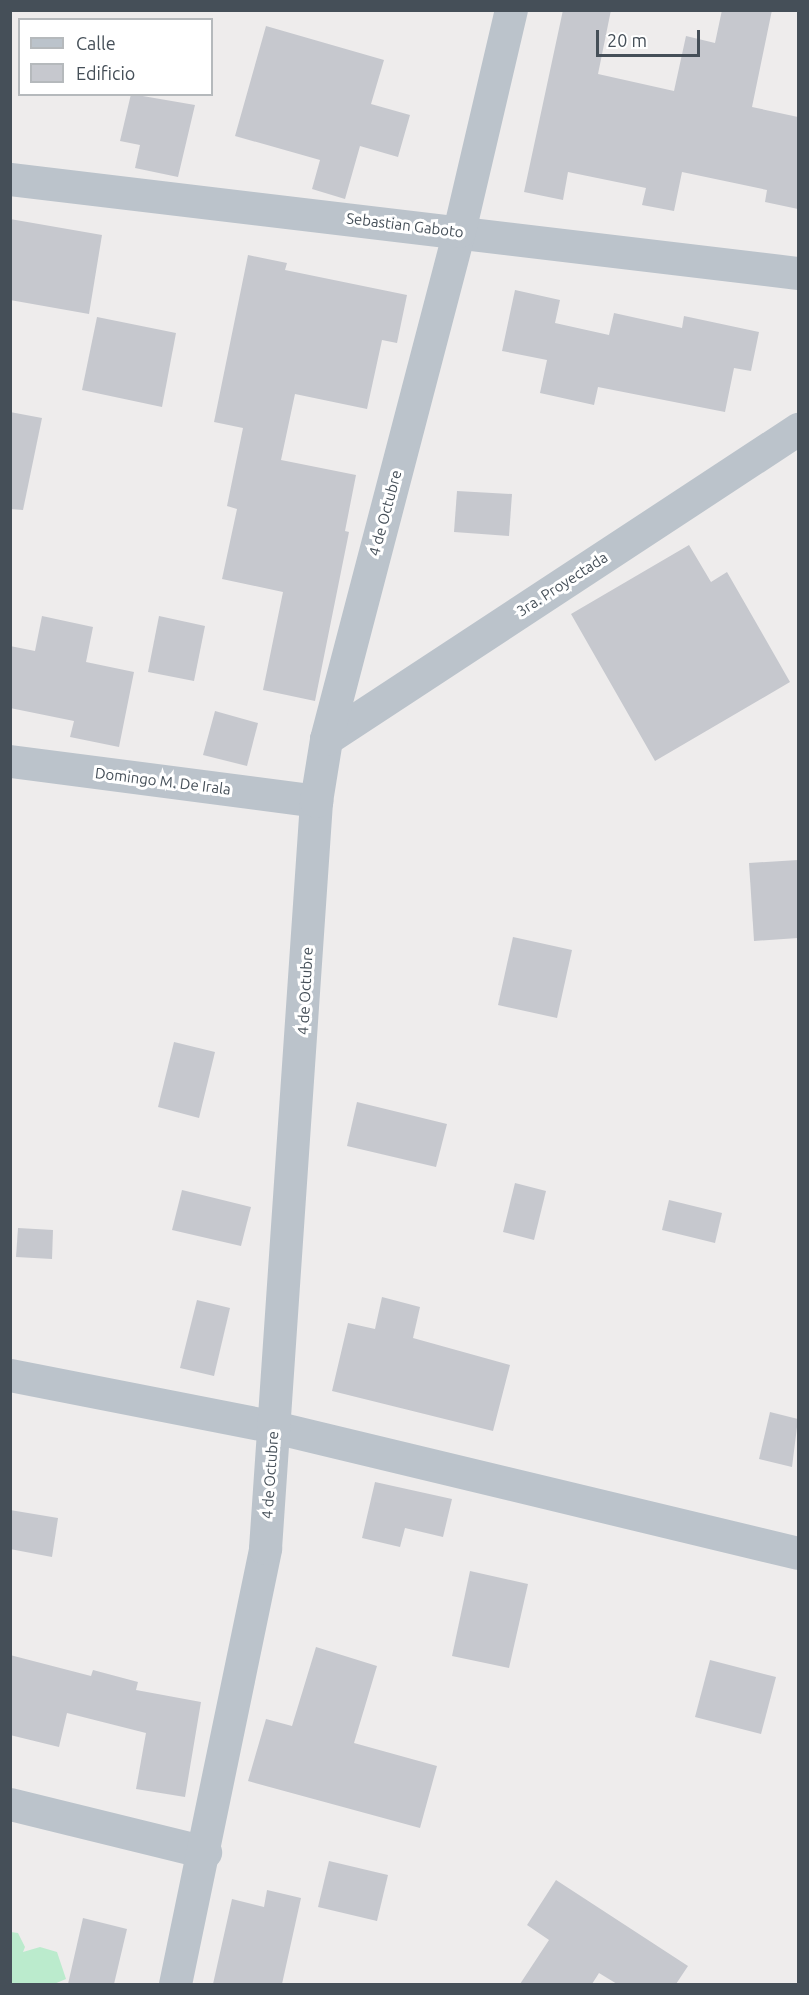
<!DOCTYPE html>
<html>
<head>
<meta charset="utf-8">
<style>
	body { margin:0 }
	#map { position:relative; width:809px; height:1995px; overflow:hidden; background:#eeecec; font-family:Ubuntu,sans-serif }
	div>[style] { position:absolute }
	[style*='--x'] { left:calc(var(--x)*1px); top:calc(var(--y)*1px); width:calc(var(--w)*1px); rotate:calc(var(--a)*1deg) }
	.green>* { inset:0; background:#bbebcd }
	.building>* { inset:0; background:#c6c8ce }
	.minor>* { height:33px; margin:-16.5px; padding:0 16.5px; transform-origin:16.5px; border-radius:16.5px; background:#bbc3cb }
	span { translate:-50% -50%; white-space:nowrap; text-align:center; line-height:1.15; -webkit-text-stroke:6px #fff; paint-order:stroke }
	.street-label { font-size:15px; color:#454f58 }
	.frame { position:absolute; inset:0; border:12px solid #454f58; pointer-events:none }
	.legend { position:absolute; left:18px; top:18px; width:195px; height:78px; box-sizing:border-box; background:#fff; border:2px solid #b5b9bc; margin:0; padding:8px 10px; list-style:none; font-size:18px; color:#454f58 }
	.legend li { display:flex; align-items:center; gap:12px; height:30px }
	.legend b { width:30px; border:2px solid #b5b9bc }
	.scale { position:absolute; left:596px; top:30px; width:104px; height:27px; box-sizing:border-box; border:3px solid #454f58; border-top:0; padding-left:8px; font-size:18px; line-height:21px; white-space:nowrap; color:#454f58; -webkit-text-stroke:4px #fff; paint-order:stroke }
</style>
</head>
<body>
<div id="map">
	<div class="green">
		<div style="clip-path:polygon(11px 1932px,18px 1933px,25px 1947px,23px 1952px,40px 1947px,57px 1952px,66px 1979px,54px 1984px,11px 1984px)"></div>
	</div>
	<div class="building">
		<div style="clip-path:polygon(563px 10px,611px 10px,598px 74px,674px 91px,686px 36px,715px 43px,722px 10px,772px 10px,752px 107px,798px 117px,798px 209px,765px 202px,767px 190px,682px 172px,674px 211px,642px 205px,646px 188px,568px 172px,563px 200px,524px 192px)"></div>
		<div style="clip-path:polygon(266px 26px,384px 60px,371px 104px,410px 115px,398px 157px,360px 146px,345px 199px,312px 189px,320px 160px,235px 136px)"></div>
		<div style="clip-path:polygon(131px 94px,195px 105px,178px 177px,135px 168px,140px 145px,120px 141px)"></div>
		<div style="clip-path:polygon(10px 219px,102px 235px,89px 314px,10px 300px)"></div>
		<div style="clip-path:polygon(248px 255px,287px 263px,285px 270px,407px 295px,397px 343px,382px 340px,367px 409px,295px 394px,281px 460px,356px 475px,345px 531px,349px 532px,315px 701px,263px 690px,283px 592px,222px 579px,237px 509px,227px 506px,243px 428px,214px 422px)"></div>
		<div style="clip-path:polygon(515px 290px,560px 300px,555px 323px,609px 335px,614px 313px,682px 328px,684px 316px,759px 332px,751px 371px,734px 368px,725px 412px,598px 387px,594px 405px,540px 393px,547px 360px,502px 351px)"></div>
		<div style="clip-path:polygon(97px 317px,176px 333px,162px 407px,82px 390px)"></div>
		<div style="clip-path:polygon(10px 412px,42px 418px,23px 510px,10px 509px)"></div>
		<div style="clip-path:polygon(457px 491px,512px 494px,509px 536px,454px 532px)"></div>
		<div style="clip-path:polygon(689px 545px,711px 582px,727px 572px,790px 682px,655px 761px,571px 614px)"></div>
		<div style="clip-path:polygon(42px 616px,93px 627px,86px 662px,134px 672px,119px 747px,70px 737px,74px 721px,10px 708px,10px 646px,35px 651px)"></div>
		<div style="clip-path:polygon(159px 616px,205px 626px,194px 681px,148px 672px)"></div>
		<div style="clip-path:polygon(215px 711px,258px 723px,247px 766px,203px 755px)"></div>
		<div style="clip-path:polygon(798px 860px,798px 938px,754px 941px,749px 863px)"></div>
		<div style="clip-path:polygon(513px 937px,572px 950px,557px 1018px,498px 1005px)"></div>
		<div style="clip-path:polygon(174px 1042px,215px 1052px,199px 1118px,158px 1107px)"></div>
		<div style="clip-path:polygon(357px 1102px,447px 1124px,436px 1167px,347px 1146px)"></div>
		<div style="clip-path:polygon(515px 1183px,546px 1191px,534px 1240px,503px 1232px)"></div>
		<div style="clip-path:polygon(182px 1190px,251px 1207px,241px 1246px,172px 1230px)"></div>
		<div style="clip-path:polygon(669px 1200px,722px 1213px,715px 1243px,662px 1230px)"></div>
		<div style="clip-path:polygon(18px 1228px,53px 1230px,52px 1259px,16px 1257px)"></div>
		<div style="clip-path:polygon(382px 1297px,420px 1307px,413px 1338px,510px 1365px,493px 1431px,332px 1391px,348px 1323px,375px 1329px)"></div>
		<div style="clip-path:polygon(197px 1300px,230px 1308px,214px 1376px,180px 1368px)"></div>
		<div style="clip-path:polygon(770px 1412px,798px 1419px,792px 1467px,759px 1459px)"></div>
		<div style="clip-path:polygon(375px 1482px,452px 1499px,443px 1537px,405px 1528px,400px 1547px,362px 1538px)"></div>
		<div style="clip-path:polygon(10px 1510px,58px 1518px,52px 1557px,10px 1549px)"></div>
		<div style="clip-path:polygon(470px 1571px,528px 1584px,509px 1668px,452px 1656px)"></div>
		<div style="clip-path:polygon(316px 1647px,377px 1666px,354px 1743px,437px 1766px,420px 1828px,248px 1781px,266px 1719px,292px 1726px)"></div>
		<div style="clip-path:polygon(10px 1655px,91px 1676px,93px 1670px,138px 1682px,136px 1690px,201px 1702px,185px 1797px,136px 1789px,146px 1733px,67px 1713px,59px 1747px,10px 1735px)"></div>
		<div style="clip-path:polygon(710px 1660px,776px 1677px,761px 1734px,695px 1717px)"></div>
		<div style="clip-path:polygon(329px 1861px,388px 1875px,377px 1921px,318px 1907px)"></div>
		<div style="clip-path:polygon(556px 1880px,688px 1966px,676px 1984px,617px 1984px,599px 1973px,592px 1984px,520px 1984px,549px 1940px,527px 1925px)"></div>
		<div style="clip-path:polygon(267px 1890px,301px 1898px,282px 1984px,213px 1984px,232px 1899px,264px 1907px)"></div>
		<div style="clip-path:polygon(83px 1918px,127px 1929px,114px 1984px,68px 1984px)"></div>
	</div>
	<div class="minor">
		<div style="--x:10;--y:179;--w:794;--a:6.8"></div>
		<div style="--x:326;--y:739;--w:565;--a:-33.3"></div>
		<div style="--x:10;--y:761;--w:309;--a:7.4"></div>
		<div style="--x:10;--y:1375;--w:269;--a:11.1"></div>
		<div style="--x:274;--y:1427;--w:539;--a:13.52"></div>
		<div style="--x:10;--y:1804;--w:201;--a:13.8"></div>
		<div style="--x:175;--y:1984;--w:445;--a:-78.3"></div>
		<div style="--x:265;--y:1548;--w:749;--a:-86.09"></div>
		<div style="--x:316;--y:801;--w:63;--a:-80.8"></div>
		<div style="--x:326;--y:739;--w:525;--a:-75.33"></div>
		<div style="--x:459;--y:231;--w:227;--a:-76.8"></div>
	</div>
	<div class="street-label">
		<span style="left:405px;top:225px;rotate:7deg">Sebastian Gaboto</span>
		<span style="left:385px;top:513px;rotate:-75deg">4 de Octubre</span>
		<span style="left:562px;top:584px;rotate:-33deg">3ra. Proyectada</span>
		<span style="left:163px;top:781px;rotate:7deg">Domingo M. De Irala</span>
		<span style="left:305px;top:991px;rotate:-87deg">4 de Octubre</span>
		<span style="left:270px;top:1475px;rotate:-86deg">4 de Octubre</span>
	</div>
	<div class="frame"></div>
	<ul class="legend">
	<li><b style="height:8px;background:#bbc3cb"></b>Calle</li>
	<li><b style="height:16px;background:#c6c8ce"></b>Edificio</li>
	</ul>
	<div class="scale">20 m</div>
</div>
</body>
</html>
